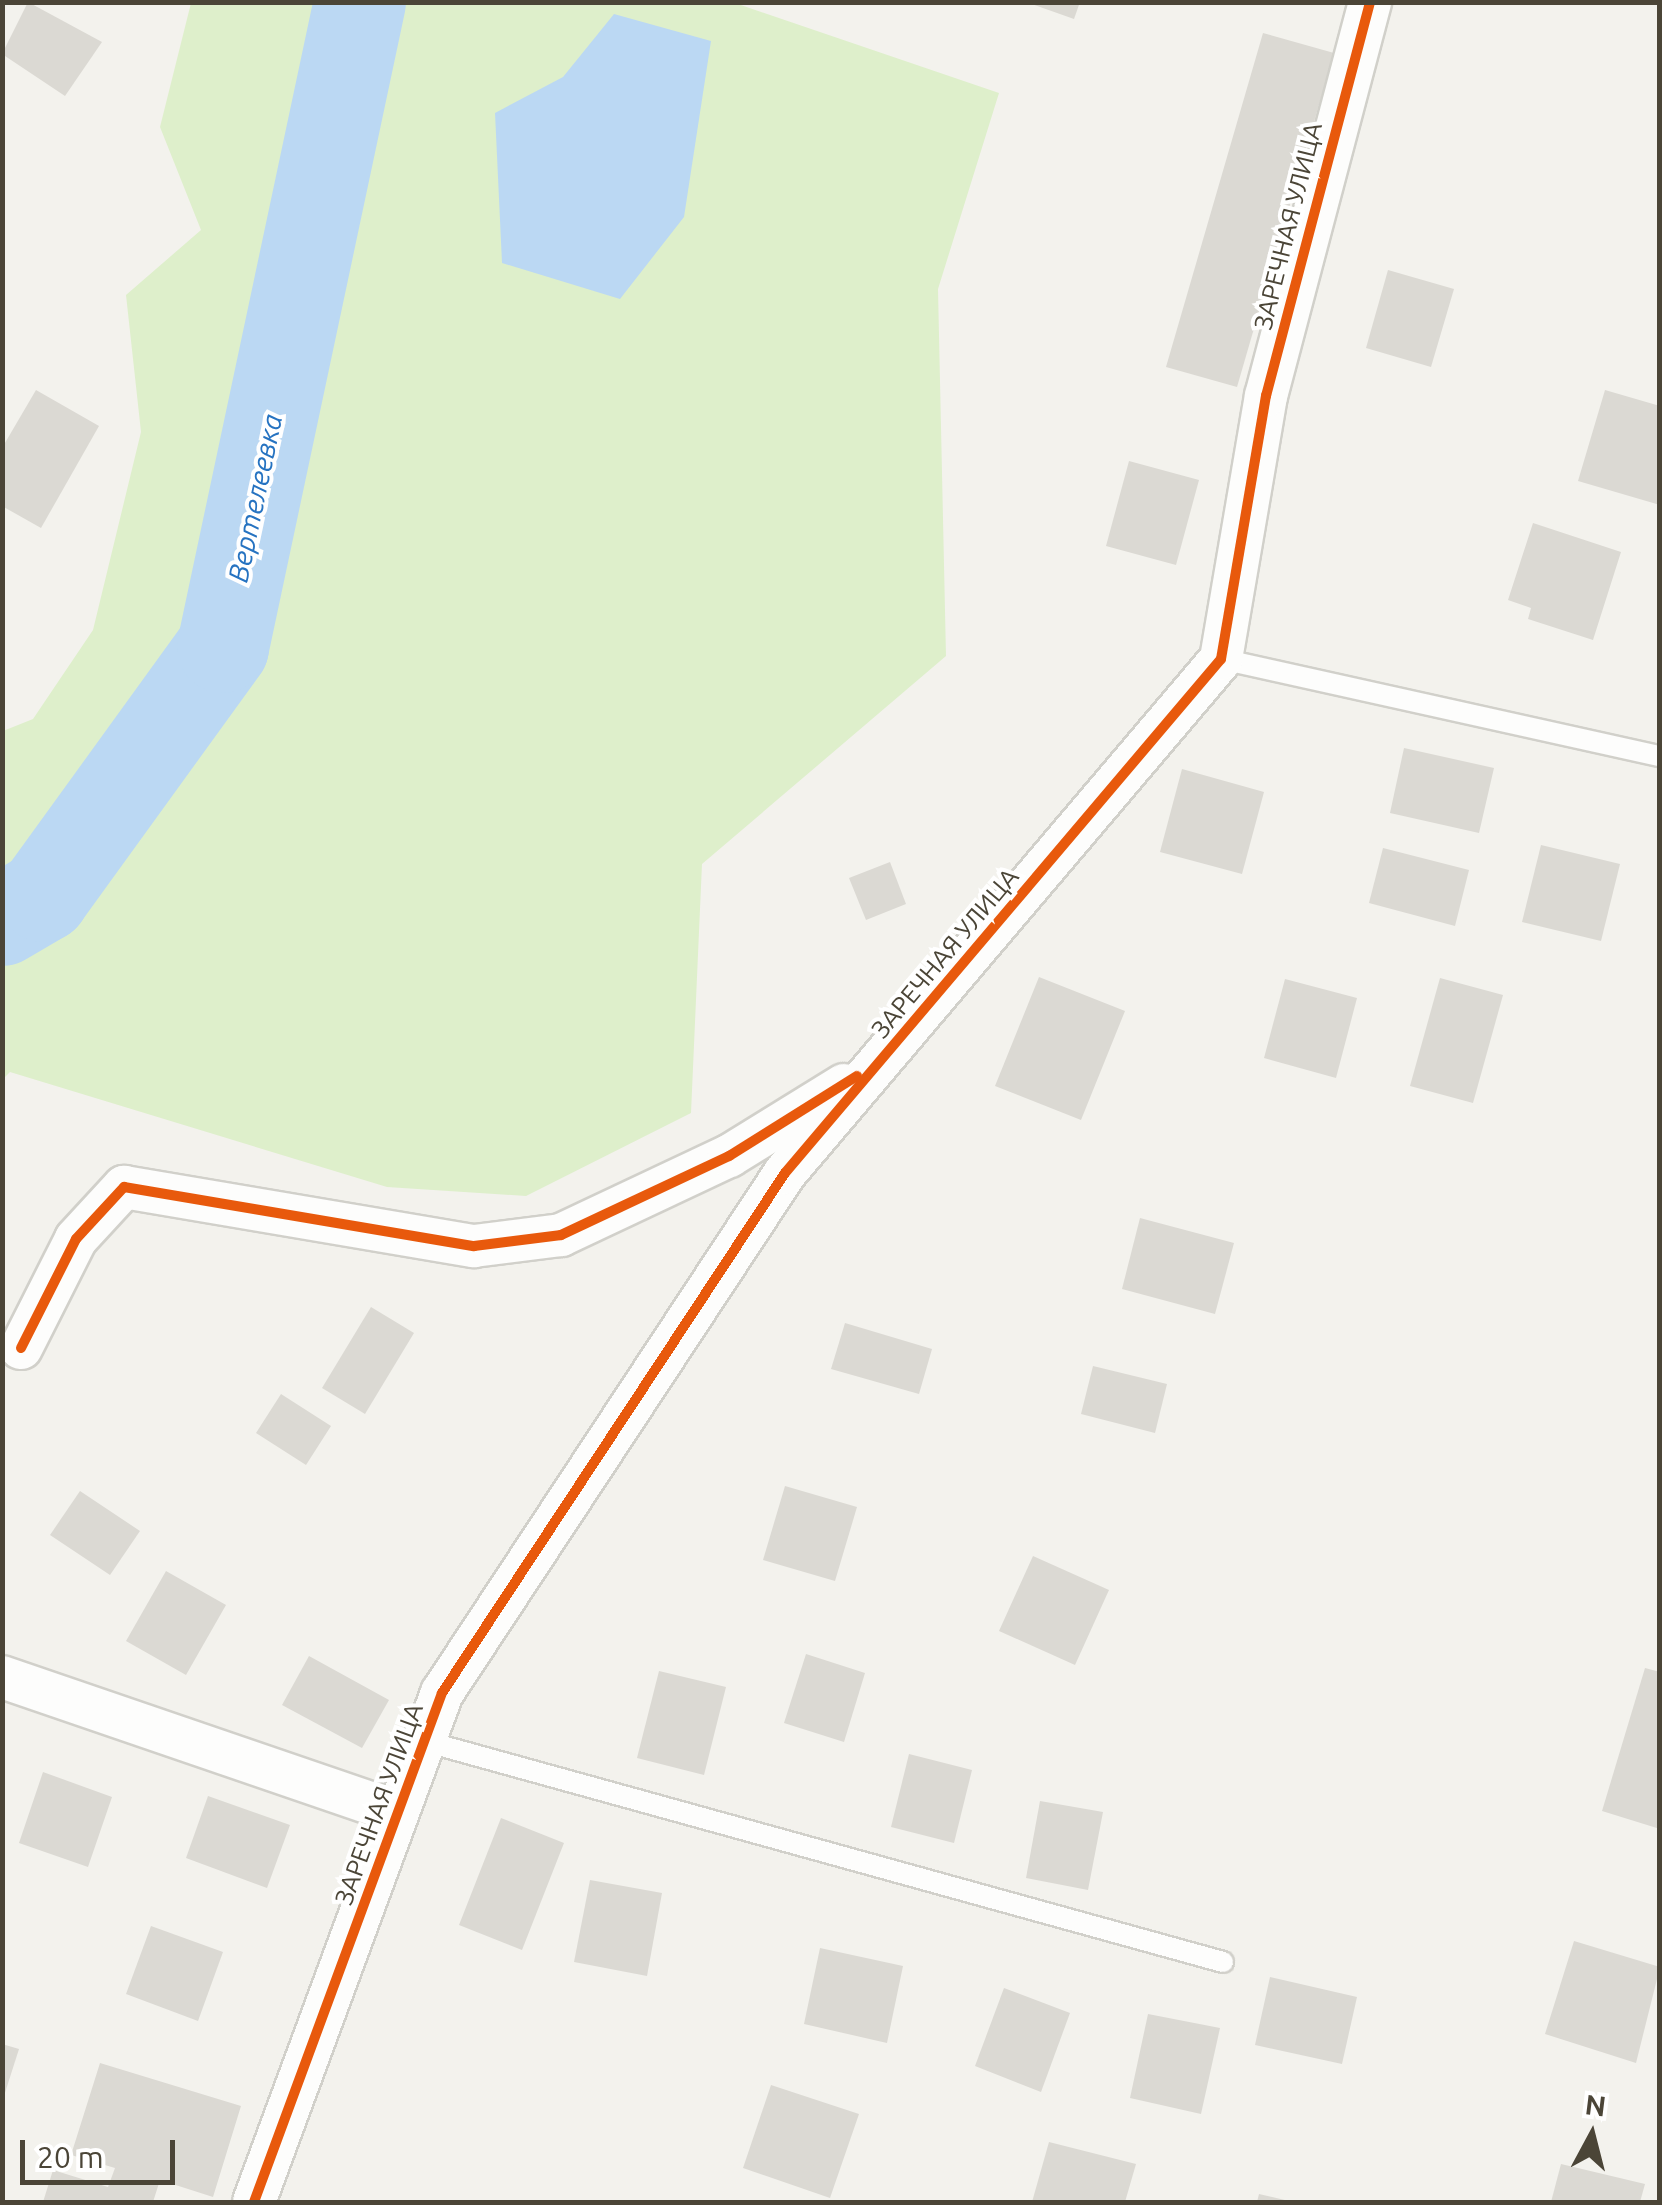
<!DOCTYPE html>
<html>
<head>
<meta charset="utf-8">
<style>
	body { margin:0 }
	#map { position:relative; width:1662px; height:2205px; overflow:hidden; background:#f3f2ed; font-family:Ubuntu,sans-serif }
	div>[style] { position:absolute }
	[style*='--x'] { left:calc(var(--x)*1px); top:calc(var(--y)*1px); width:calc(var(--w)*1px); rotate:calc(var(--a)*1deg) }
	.green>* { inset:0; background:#deefcb }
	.water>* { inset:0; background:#bbd8f3 }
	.river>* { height:92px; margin:-46px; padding:0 46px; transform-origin:46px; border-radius:46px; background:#bbd8f3 }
	.building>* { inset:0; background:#dbd9d3 }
	.roads { filter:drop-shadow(2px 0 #d1d0ca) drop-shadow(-2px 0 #d1d0ca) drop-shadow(0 2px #d1d0ca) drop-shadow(0 -2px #d1d0ca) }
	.service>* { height:20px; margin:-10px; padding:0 10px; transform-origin:10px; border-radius:10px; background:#fdfdfc }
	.minor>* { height:42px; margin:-21px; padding:0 21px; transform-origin:21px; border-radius:21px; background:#fdfdfc }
	.cycleway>* { height:10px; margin:-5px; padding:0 5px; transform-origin:5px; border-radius:5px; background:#e8590c }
	span { translate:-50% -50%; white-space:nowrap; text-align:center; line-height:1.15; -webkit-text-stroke:8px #fff; paint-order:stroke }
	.street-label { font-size:25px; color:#4b4537 }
	.water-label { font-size:28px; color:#2673c1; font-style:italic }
	.frame { position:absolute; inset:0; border:5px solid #4b4537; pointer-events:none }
	.north { position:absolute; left:1542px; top:2085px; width:100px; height:100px; -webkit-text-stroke:8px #fff; paint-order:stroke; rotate:7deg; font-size:28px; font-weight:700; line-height:40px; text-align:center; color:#4b4537 }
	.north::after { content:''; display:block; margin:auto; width:35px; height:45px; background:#4b4537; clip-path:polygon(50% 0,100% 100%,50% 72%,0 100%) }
	.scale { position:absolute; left:20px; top:2140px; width:155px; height:45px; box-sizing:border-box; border:5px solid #4b4537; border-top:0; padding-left:12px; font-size:30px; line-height:35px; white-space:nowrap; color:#4b4537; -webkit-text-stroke:8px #fff; paint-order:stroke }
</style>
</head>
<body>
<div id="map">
	<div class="green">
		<div style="clip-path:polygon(191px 3px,735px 3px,999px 93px,938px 289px,946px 656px,702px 864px,691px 1113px,526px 1196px,387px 1187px,10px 1072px,3px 1079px,3px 731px,33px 719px,93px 630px,141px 432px,126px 295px,201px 230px,160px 127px)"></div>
	</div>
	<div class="water">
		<div style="clip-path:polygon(614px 14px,711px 41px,684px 217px,620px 299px,502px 263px,495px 113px,563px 77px)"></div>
	</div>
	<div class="river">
		<div style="--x:2;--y:920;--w:48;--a:-30.3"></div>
		<div style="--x:43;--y:896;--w:307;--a:-54.1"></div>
		<div style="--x:223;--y:647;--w:659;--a:-78.01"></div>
	</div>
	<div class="building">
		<div style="clip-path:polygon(28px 2px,102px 42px,65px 96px,2px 54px)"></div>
		<div style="clip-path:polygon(1026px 2px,1080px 2px,1074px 19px)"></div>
		<div style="clip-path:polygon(1263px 33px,1334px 53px,1237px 387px,1166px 367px)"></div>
		<div style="clip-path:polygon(1388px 270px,1454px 289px,1431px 367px,1366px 348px)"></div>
		<div style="clip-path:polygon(36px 390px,99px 426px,41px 528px,2px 506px,2px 448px)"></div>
		<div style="clip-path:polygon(1605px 390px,1660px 406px,1660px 505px,1578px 481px)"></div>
		<div style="clip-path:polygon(1129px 461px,1199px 480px,1176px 565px,1106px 546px)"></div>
		<div style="clip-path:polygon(1533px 523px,1621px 552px,1593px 640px,1528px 619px,1531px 608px,1508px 600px)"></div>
		<div style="clip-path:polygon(1404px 748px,1494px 768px,1479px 833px,1390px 813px)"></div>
		<div style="clip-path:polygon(1182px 769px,1264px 792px,1242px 874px,1160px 852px)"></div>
		<div style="clip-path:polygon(1541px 845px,1620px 864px,1601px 941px,1522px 922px)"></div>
		<div style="clip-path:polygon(1383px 848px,1469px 870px,1455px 926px,1369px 903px)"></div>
		<div style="clip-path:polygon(890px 862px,906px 904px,866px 920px,849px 878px)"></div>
		<div style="clip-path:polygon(1039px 977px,1125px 1011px,1081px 1120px,995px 1086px)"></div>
		<div style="clip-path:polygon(1440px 978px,1503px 995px,1473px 1103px,1410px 1086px)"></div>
		<div style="clip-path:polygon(1285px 979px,1357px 998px,1336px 1078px,1264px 1058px)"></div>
		<div style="clip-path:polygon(1140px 1218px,1234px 1243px,1215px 1314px,1122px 1289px)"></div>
		<div style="clip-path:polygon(371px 1307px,414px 1333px,365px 1414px,322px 1388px)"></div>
		<div style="clip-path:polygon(845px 1323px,932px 1349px,919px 1394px,831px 1369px)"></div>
		<div style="clip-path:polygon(1093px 1366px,1167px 1384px,1155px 1433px,1081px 1414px)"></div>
		<div style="clip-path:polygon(281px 1394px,331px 1426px,306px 1465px,256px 1433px)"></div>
		<div style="clip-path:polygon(785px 1486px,857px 1507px,835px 1581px,763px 1560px)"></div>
		<div style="clip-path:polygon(80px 1491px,140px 1531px,110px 1575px,50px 1535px)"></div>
		<div style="clip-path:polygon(1033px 1556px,1109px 1590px,1075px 1665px,999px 1631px)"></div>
		<div style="clip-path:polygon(166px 1571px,226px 1605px,186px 1675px,126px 1641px)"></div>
		<div style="clip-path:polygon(806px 1654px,865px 1673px,844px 1742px,784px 1723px)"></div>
		<div style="clip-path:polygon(309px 1656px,389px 1700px,362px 1748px,282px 1705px)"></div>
		<div style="clip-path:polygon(1645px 1668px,1660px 1672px,1660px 1829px,1602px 1811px)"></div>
		<div style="clip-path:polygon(659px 1671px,726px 1687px,704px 1775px,637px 1758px)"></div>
		<div style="clip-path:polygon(909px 1754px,972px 1770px,954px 1843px,891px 1827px)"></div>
		<div style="clip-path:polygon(43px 1772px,112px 1797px,88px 1867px,19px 1843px)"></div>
		<div style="clip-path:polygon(208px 1796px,290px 1825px,267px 1888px,186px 1858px)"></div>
		<div style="clip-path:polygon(1040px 1801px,1103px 1812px,1088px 1890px,1026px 1878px)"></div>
		<div style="clip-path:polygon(501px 1818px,564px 1843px,522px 1950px,459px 1925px)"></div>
		<div style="clip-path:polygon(590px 1880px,662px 1893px,647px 1976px,574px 1962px)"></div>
		<div style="clip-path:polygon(151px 1926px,223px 1952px,198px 2021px,126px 1994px)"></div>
		<div style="clip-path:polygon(1574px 1941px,1660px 1967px,1636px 2063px,1545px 2034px)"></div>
		<div style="clip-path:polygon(820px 1948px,903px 1966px,887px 2043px,804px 2024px)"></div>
		<div style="clip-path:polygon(1270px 1977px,1357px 1997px,1342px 2064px,1255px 2045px)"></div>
		<div style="clip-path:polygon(1004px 1988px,1070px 2013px,1041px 2092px,975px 2066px)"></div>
		<div style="clip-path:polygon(1148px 2014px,1220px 2028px,1201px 2114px,1130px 2098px)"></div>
		<div style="clip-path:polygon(2px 2044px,19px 2049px,3px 2099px,2px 2099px)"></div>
		<div style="clip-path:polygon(100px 2063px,241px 2106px,213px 2197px,160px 2180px,153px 2202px,43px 2202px,53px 2170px,108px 2187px,115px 2168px,71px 2155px)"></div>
		<div style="clip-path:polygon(771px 2085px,859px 2114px,830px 2198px,743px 2168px)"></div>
		<div style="clip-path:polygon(1049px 2142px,1136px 2164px,1125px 2202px,1032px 2202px)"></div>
		<div style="clip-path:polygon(1561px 2164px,1645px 2184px,1640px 2202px,1551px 2202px)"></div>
		<div style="clip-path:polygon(1259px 2194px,1289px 2201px,1289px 2202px,1257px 2202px)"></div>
	</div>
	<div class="roads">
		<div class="service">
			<div style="--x:1221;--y:659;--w:450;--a:12.5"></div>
			<div style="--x:424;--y:1741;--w:829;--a:15.46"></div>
		</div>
		<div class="minor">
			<div style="--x:21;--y:1348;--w:122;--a:-63.2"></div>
			<div style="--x:76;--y:1239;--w:71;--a:-47.3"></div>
			<div style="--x:124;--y:1187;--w:355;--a:9.6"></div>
			<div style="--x:474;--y:1246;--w:88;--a:-7.2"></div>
			<div style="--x:561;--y:1235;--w:186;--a:-25.2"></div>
			<div style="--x:729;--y:1156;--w:135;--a:-31.7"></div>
			<div style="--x:2;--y:1677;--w:417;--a:18.9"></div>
			<div style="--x:254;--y:2202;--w:543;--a:-69.73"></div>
			<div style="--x:442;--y:1693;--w:623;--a:-56.59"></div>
			<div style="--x:785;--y:1173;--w:674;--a:-49.69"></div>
			<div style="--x:1221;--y:659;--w:267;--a:-80.3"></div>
			<div style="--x:1266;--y:396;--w:407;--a:-75.2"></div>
		</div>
	</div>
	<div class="cycleway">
		<div style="--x:21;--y:1348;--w:122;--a:-63.2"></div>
		<div style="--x:76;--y:1239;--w:71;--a:-47.3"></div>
		<div style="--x:124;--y:1187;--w:355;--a:9.6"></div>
		<div style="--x:474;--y:1246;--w:88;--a:-7.2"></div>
		<div style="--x:561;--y:1235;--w:186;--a:-25.2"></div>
		<div style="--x:729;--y:1156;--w:151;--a:-32"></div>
		<div style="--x:254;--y:2202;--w:543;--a:-69.73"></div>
		<div style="--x:442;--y:1693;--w:623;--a:-56.59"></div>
		<div style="--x:785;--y:1173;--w:674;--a:-49.69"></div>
		<div style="--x:1221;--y:659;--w:267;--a:-80.3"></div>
		<div style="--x:1266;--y:396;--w:407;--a:-75.2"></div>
	</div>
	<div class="street-label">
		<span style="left:1288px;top:226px;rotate:-76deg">ЗАРЕЧНАЯ УЛИЦА</span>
		<span style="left:945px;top:953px;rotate:-50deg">ЗАРЕЧНАЯ УЛИЦА</span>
		<span style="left:379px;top:1804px;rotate:-70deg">ЗАРЕЧНАЯ УЛИЦА</span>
	</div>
	<div class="water-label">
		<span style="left:255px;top:498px;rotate:-78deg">Вертелеевка</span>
	</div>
	<div class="frame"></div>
	<div class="north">N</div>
	<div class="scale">20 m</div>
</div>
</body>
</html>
